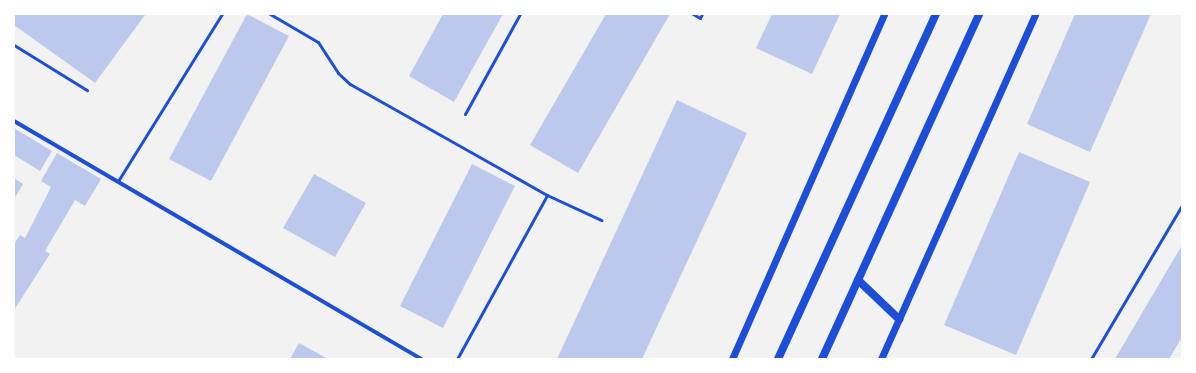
<!DOCTYPE html>
<html>
<head>
<meta charset="utf-8">
<style>
	body { margin:0 }
	#map { position:relative; width:1196px; height:373px; overflow:hidden; background:#f2f2f2; font-family:Lora,serif }
	div>[style] { position:absolute }
	[style*='--x'] { left:calc(var(--x)*1px); top:calc(var(--y)*1px); width:calc(var(--w)*1px); rotate:calc(var(--a)*1deg) }
	.building>* { inset:0; background:#bdc9ec }
	.service>* { height:3px; margin:-1.5px; padding:0 1.5px; transform-origin:1.5px; border-radius:1.5px; background:#1d4ed8 }
	.minor>* { height:4px; margin:-2px; padding:0 2px; transform-origin:2px; border-radius:2px; background:#1d4ed8 }
	.tertiary>* { height:7px; margin:-3.5px; padding:0 3.5px; transform-origin:3.5px; border-radius:3.5px; background:#1d4ed8 }
	.secondary>* { height:8px; margin:-4px; padding:0 4px; transform-origin:4px; border-radius:4px; background:#1d4ed8 }
	span { translate:-50% -50%; white-space:nowrap; text-align:center; line-height:1.15; -webkit-text-stroke:3px #fff; paint-order:stroke }
	.frame { position:absolute; inset:0; border:15px solid #fff; pointer-events:none }
</style>
</head>
<body>
<div id="map">
	<div class="building">
		<div style="clip-path:polygon(14px 14px,143px 14px,145px 15px,95px 83px,14px 25px)"></div>
		<div style="clip-path:polygon(247px 14px,289px 36px,211px 181px,169px 159px)"></div>
		<div style="clip-path:polygon(443px 14px,503px 14px,454px 102px,409px 76px)"></div>
		<div style="clip-path:polygon(606px 14px,670px 14px,578px 173px,530px 145px)"></div>
		<div style="clip-path:polygon(772px 14px,840px 14px,812px 74px,756px 48px)"></div>
		<div style="clip-path:polygon(1075px 14px,1151px 14px,1090px 152px,1027px 124px)"></div>
		<div style="clip-path:polygon(677px 100px,747px 133px,642px 359px,557px 359px)"></div>
		<div style="clip-path:polygon(14px 128px,52px 151px,40px 171px,14px 155px)"></div>
		<div style="clip-path:polygon(1019px 152px,1090px 182px,1016px 355px,944px 325px)"></div>
		<div style="clip-path:polygon(57px 153px,101px 179px,85px 206px,75px 200px,45px 251px,50px 254px,14px 310px,14px 244px,20px 235px,25px 238px,51px 187px,41px 181px)"></div>
		<div style="clip-path:polygon(472px 164px,515px 186px,443px 328px,400px 306px)"></div>
		<div style="clip-path:polygon(314px 174px,366px 203px,335px 257px,283px 228px)"></div>
		<div style="clip-path:polygon(14px 178px,23px 184px,14px 199px)"></div>
		<div style="clip-path:polygon(1182px 245px,1182px 337px,1169px 359px,1115px 359px)"></div>
		<div style="clip-path:polygon(299px 343px,328px 359px,290px 359px)"></div>
	</div>
	<div class="service">
		<div style="--x:270;--y:14;--w:56;--a:30.3"></div>
		<div style="--x:318;--y:42;--w:37;--a:57"></div>
		<div style="--x:338;--y:73;--w:16;--a:43"></div>
		<div style="--x:350;--y:84;--w:226;--a:29.4"></div>
		<div style="--x:547;--y:195;--w:60;--a:24.8"></div>
		<div style="--x:693;--y:14;--w:8;--a:30"></div>
		<div style="--x:700;--y:18;--w:4;--a:-63"></div>
		<div style="--x:14;--y:45;--w:86;--a:31.7"></div>
		<div style="--x:465;--y:114;--w:114;--a:-61.2"></div>
		<div style="--x:118;--y:181;--w:197;--a:-58.1"></div>
		<div style="--x:457;--y:359;--w:187;--a:-61.2"></div>
		<div style="--x:1091;--y:359;--w:179;--a:-59.4"></div>
	</div>
	<div class="minor">
		<div style="--x:14;--y:121;--w:472;--a:30.3"></div>
	</div>
	<div class="tertiary">
		<div style="--x:732;--y:359;--w:377;--a:-66.2"></div>
		<div style="--x:881;--y:359;--w:378;--a:-65.9"></div>
	</div>
	<div class="secondary">
		<div style="--x:858;--y:280;--w:57;--a:43.6"></div>
		<div style="--x:778;--y:359;--w:379;--a:-65.4"></div>
		<div style="--x:822;--y:359;--w:379;--a:-65.5"></div>
	</div>
	<div class="frame"></div>
</div>
</body>
</html>
